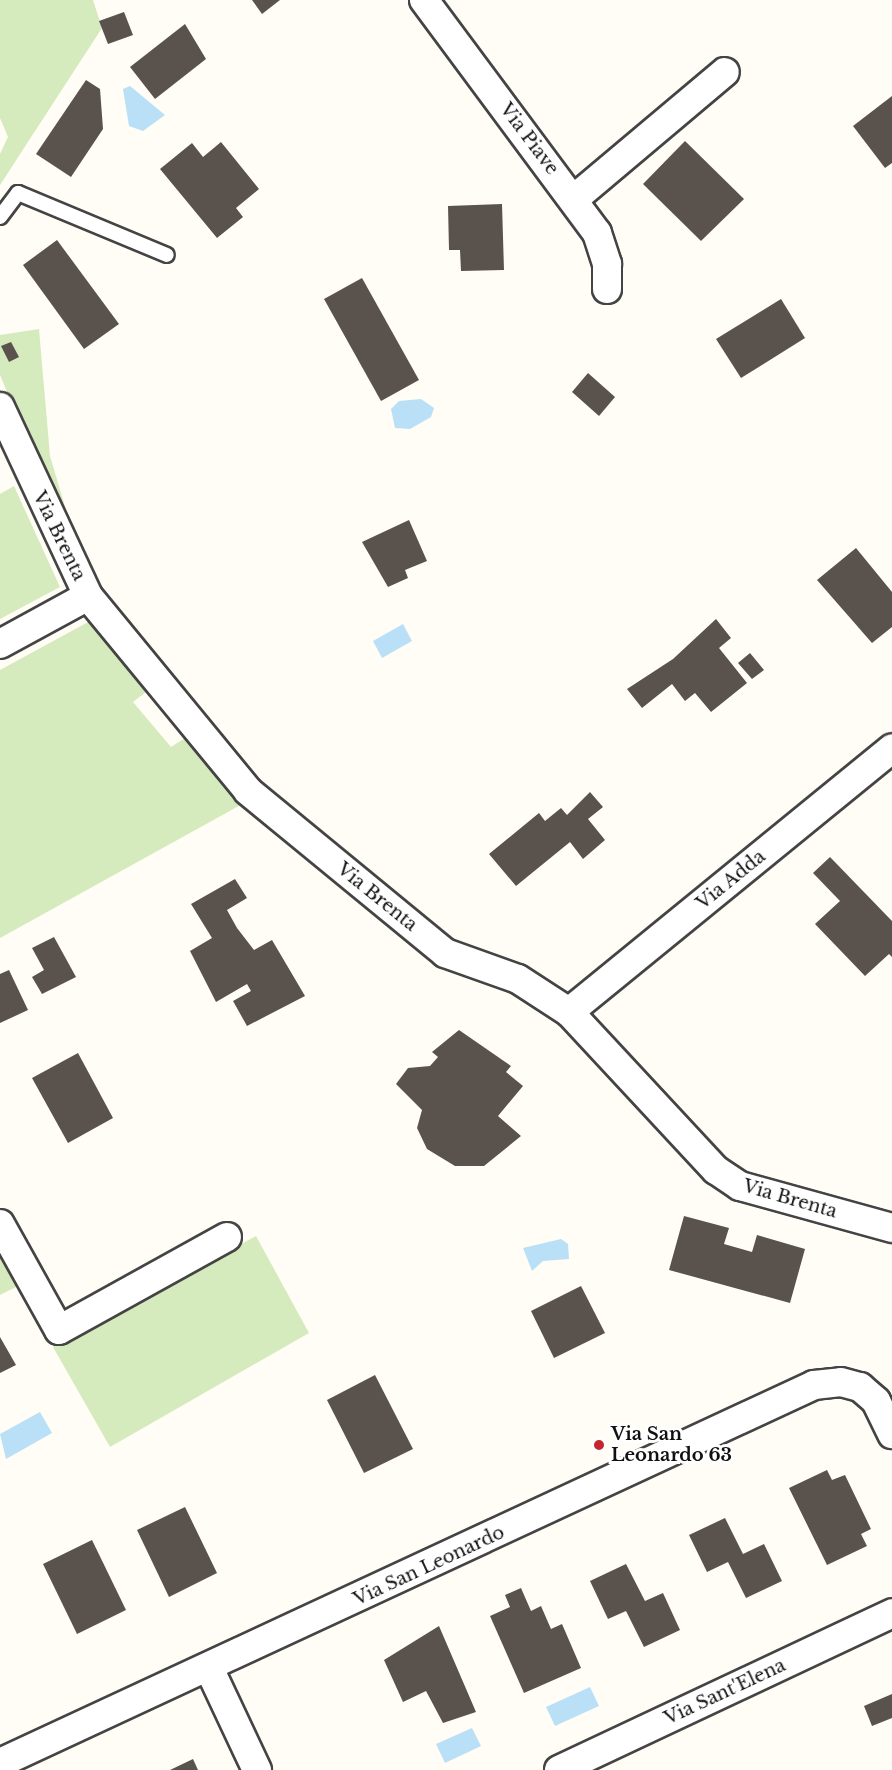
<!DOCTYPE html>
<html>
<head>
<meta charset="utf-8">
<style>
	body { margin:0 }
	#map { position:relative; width:892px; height:1770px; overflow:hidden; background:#fffdf5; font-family:"Libre Baskerville",serif }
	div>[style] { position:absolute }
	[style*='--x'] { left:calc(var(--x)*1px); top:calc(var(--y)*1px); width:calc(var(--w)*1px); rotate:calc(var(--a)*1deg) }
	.green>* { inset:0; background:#d5ebbd }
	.water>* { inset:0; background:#b9e0f7 }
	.building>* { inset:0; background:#5a524d }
	.roads { filter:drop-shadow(2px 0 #444) drop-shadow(-2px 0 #444) drop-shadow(0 2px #444) drop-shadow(0 -2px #444) }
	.service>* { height:14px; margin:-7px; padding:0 7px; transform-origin:7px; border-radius:7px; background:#fff }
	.minor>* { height:28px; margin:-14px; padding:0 14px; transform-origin:14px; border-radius:14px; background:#fff }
	.dots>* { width:16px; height:16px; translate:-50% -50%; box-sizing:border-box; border:3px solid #fff; border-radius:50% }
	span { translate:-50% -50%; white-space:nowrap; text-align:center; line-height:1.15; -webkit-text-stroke:6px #fff; paint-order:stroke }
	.street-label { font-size:18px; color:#111 }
	.poi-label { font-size:18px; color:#111; font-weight:700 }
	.left { translate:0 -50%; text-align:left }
</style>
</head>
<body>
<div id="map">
	<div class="green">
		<div style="clip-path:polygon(0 0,93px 0,102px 28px,0 185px,0 154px,8px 137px,0 118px)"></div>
		<div style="clip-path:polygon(39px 329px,50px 456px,74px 537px,55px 506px,0 375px,0 335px)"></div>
		<div style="clip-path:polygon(14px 486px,60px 587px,0 619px,0 494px)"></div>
		<div style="clip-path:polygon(90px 621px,147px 691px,133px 702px,171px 747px,185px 738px,246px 802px,0 938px,0 670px)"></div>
		<div style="clip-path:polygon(256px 1236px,309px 1333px,110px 1447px,53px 1347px)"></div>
		<div style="clip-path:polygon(0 1253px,18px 1286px,0 1295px)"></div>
	</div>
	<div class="water">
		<div style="clip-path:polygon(130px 86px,165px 115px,143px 131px,129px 126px,123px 89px)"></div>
		<div style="clip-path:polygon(421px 399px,434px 408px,431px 417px,410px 429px,395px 428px,391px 409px,399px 401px)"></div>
		<div style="clip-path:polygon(403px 624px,412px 641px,382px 658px,373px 641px)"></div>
		<div style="clip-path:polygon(561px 1239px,568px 1244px,569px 1259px,543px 1261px,532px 1271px,523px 1248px)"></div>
		<div style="clip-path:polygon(40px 1412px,52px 1433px,6px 1459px,0 1434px)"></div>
		<div style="clip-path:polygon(590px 1687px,599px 1706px,555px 1726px,546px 1707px)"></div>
		<div style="clip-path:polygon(472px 1728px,481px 1746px,445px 1763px,436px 1744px)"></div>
	</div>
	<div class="building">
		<div style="clip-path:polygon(252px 0,280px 0,262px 14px)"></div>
		<div style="clip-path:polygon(124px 12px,133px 35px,108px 44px,99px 21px)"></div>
		<div style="clip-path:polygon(185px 24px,206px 59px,155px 99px,130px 67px)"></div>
		<div style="clip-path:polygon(86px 80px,100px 89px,103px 129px,71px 177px,36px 154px)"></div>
		<div style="clip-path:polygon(892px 96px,892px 163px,885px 168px,853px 126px)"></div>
		<div style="clip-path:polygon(685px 141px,744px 199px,701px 241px,643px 184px)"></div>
		<div style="clip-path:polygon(221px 142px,259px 189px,236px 208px,243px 217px,217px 238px,160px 169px,192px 143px,203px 157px)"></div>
		<div style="clip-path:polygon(502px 204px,504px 270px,461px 271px,460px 250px,449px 250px,448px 206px)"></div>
		<div style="clip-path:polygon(57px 240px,119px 324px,84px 349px,23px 265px)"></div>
		<div style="clip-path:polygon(362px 278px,419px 380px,381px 401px,324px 299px)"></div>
		<div style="clip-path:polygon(781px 299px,805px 338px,741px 378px,716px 339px)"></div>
		<div style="clip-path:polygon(11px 342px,19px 357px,9px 362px,1px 346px)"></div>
		<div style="clip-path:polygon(588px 373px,615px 397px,599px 416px,572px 392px)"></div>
		<div style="clip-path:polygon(409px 520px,427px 561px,405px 570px,408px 578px,388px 587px,362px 542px)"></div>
		<div style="clip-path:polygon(856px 548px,892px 592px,892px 627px,872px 643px,817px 580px)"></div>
		<div style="clip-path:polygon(716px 619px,731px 638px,719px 648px,747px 683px,711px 712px,695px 693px,685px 701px,672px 684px,642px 708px,627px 689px,673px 659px)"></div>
		<div style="clip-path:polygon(750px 653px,764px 670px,752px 679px,738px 663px)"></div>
		<div style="clip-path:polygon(590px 792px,603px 807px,588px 819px,605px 840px,583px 859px,570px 842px,516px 886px,489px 854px,539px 813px,545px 821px,561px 808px,567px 815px)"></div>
		<div style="clip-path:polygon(830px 857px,892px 921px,892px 957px,889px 954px,865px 976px,815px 924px,840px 901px,813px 873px)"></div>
		<div style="clip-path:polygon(235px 879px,247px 898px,227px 910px,237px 928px,254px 950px,272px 940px,305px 996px,247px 1026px,233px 1001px,251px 991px,247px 984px,216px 1002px,190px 951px,212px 938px,191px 904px)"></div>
		<div style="clip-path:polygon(54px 937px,76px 977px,42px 994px,32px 977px,44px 970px,32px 948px)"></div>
		<div style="clip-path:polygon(9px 970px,28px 1010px,0 1023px,0 974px)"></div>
		<div style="clip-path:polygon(459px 1030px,511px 1066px,506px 1072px,523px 1086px,498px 1116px,521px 1136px,484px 1166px,455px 1166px,427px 1149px,417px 1128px,422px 1110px,396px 1084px,408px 1068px,430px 1066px,438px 1057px,432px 1052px)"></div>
		<div style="clip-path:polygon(78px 1053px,113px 1118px,68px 1143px,32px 1078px)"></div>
		<div style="clip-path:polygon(684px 1216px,729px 1228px,724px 1244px,752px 1252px,757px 1235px,805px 1249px,790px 1303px,669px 1270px)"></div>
		<div style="clip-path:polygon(581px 1286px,605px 1333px,554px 1358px,531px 1311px)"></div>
		<div style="clip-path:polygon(0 1337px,16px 1365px,0 1373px)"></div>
		<div style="clip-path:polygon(375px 1375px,413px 1449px,364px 1473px,327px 1400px)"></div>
		<div style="clip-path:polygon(827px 1470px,832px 1480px,845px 1475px,871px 1529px,861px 1534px,867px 1546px,827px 1565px,789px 1488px)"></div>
		<div style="clip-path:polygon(185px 1507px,217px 1573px,169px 1597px,137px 1530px)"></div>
		<div style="clip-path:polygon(725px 1518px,743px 1554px,764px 1544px,782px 1581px,746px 1598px,728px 1562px,707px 1572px,689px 1535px)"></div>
		<div style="clip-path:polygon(92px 1540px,126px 1610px,77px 1634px,43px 1564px)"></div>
		<div style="clip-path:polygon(626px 1564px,645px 1601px,663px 1593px,680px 1630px,644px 1647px,626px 1611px,608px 1619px,590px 1581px)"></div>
		<div style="clip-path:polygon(521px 1588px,531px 1611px,541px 1606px,551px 1629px,562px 1624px,581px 1668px,524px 1693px,490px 1616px,510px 1607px,505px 1595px)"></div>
		<div style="clip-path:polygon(439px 1626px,476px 1712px,443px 1723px,426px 1691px,403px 1702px,384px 1660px)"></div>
		<div style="clip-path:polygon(892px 1694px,892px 1718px,872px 1726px,864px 1706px)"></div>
		<div style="clip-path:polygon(193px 1759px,198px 1770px,170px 1770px)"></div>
	</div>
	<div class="roads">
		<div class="service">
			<div style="--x:0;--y:217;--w:30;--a:-53"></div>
			<div style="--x:18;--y:193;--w:161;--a:22.6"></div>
		</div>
		<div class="minor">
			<div style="--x:424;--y:0;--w:290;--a:53.4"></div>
			<div style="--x:597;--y:233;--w:33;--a:72"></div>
			<div style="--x:607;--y:264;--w:25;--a:90"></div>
			<div style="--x:574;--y:199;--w:197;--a:-40.1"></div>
			<div style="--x:0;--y:407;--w:208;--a:65"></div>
			<div style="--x:88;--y:596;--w:252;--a:50.6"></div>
			<div style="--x:248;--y:791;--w:255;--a:39.4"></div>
			<div style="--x:445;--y:953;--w:77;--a:19.6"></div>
			<div style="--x:518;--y:979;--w:61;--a:32.9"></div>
			<div style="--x:569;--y:1012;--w:216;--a:47.1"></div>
			<div style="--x:716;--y:1170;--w:29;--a:34"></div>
			<div style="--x:740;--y:1186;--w:158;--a:15.4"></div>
			<div style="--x:0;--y:644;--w:100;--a:-28.6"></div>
			<div style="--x:569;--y:1012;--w:417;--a:-39.2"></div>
			<div style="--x:0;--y:1224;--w:121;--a:60.9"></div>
			<div style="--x:59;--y:1330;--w:192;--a:-29"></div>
			<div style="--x:209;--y:1668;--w:113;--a:64.8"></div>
			<div style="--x:0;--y:1763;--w:897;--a:-24.91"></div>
			<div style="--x:814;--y:1385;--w:27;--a:-6"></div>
			<div style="--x:841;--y:1382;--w:20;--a:15"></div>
			<div style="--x:860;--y:1387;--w:21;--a:41"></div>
			<div style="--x:876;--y:1401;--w:37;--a:64"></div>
			<div style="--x:559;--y:1770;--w:368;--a:-25.2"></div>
		</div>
	</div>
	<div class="dots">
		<div style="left:599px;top:1445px;background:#c4262e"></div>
	</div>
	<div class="street-label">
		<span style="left:529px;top:139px;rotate:53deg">Via Piave</span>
		<span style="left:59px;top:536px;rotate:64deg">Via Brenta</span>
		<span style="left:731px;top:880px;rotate:-39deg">Via Adda</span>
		<span style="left:377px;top:897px;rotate:39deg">Via Brenta</span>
		<span style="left:790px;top:1199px;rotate:16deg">Via Brenta</span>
		<span style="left:429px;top:1566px;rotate:-25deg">Via San Leonardo</span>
		<span style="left:725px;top:1692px;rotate:-25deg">Via Sant'Elena</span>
	</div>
	<div class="poi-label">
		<span class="left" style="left:611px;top:1445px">Via San<br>Leonardo 63</span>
	</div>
</div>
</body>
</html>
